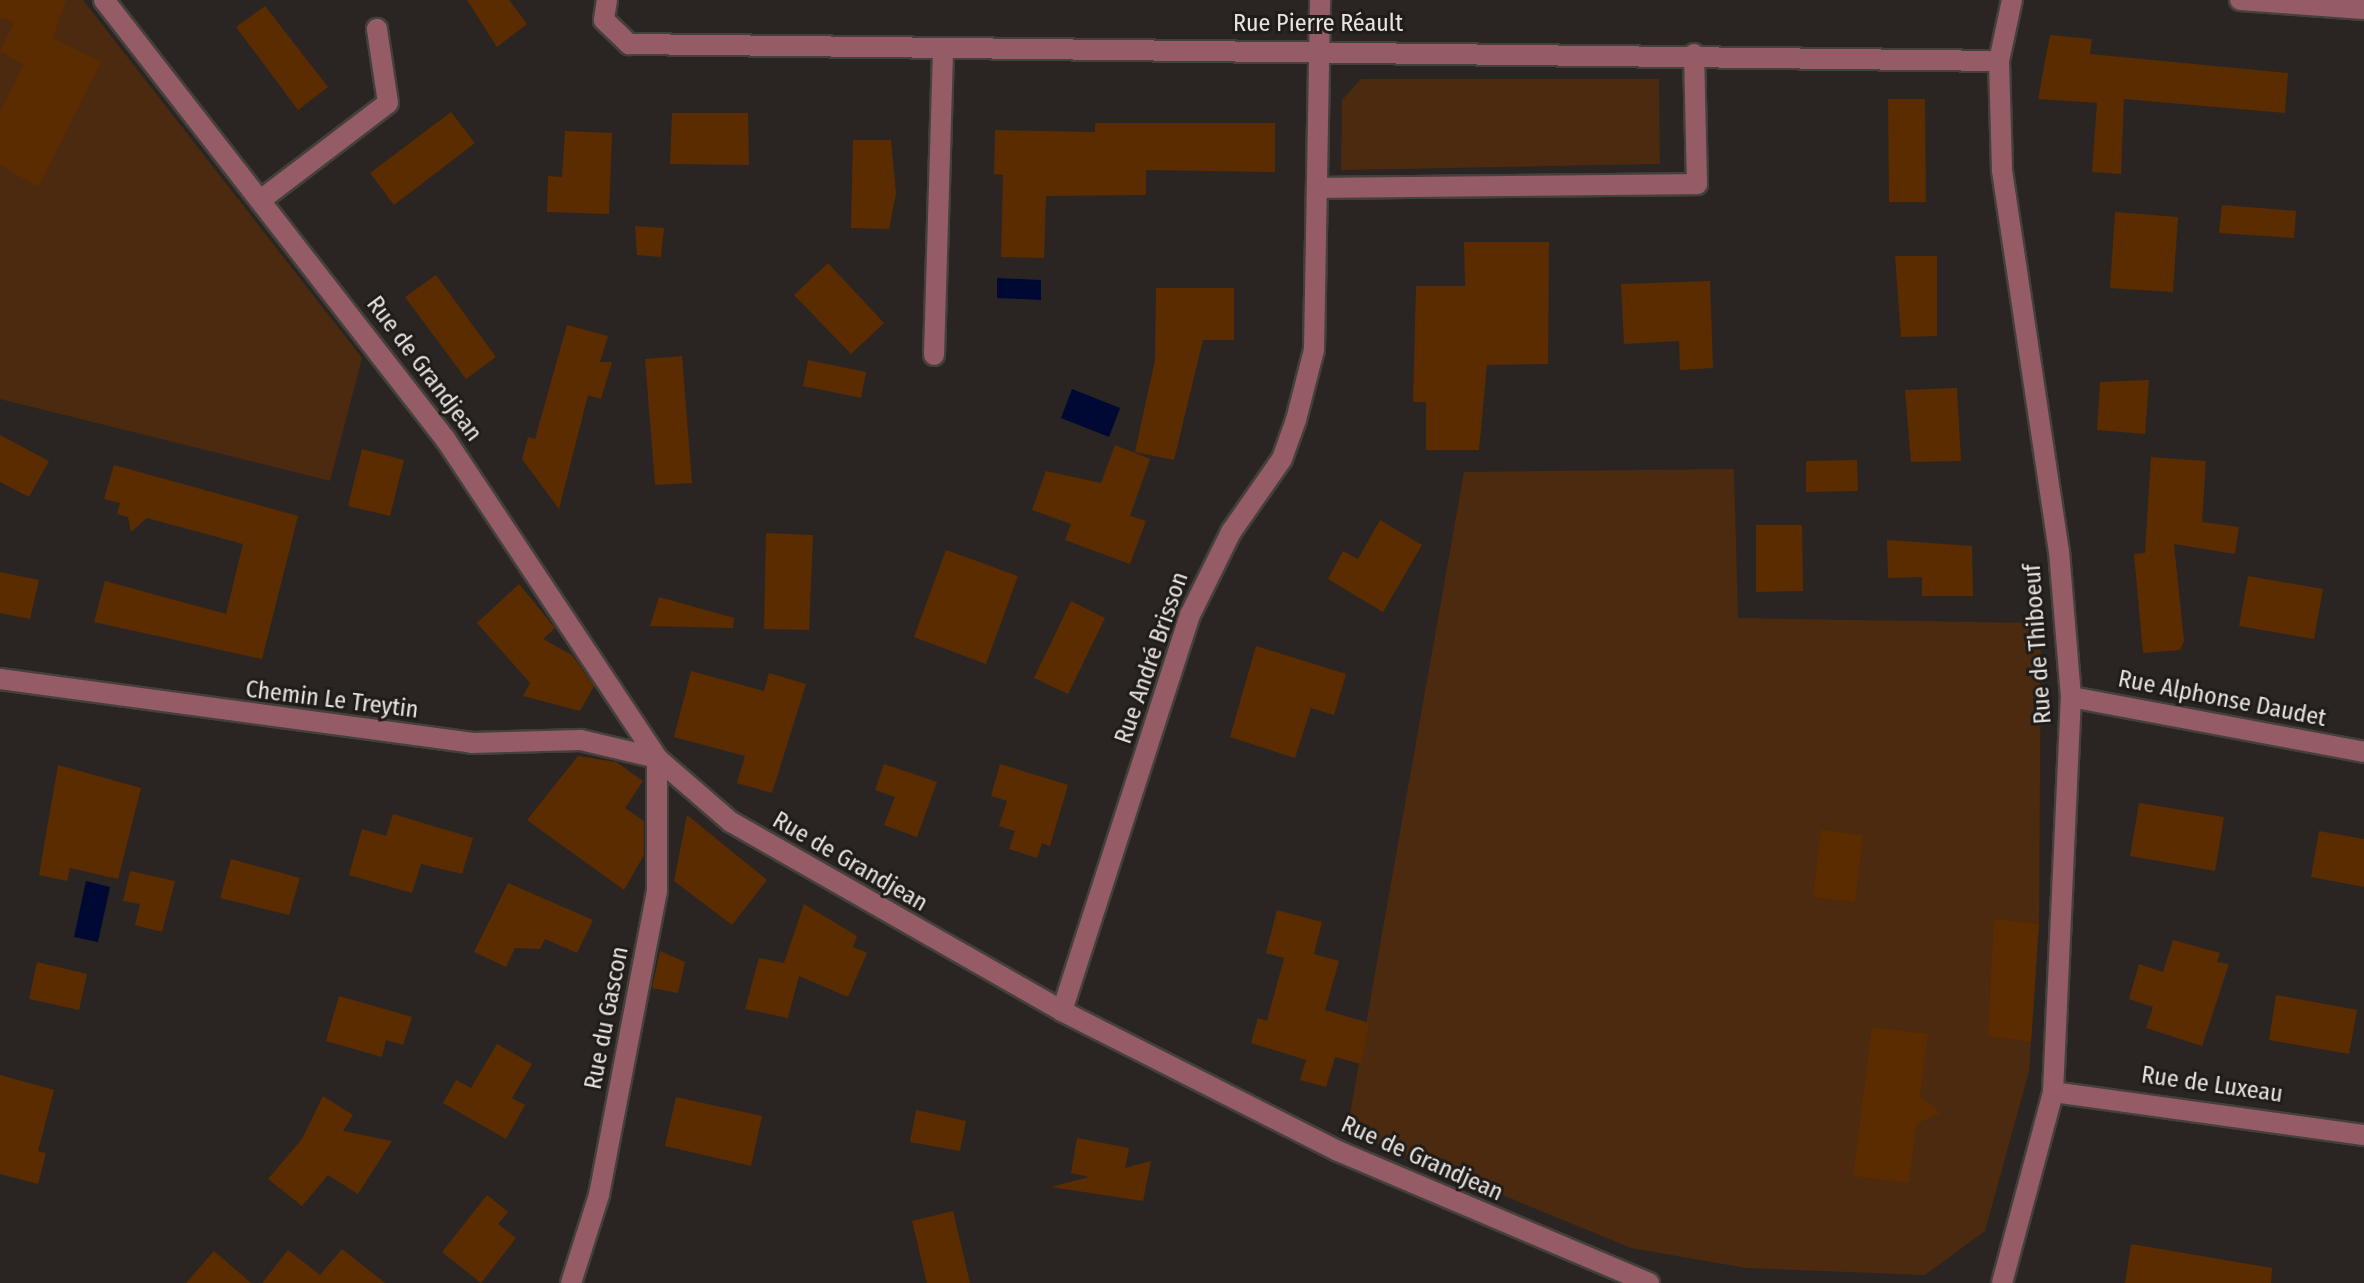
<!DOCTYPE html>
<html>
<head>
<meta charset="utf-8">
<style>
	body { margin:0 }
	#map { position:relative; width:2364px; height:1283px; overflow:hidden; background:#2a2522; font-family:"Fira Sans Condensed",sans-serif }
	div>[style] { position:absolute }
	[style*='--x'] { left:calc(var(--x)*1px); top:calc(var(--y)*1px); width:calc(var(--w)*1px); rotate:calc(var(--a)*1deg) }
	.green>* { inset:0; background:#4b2a0f }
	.water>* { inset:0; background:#000934 }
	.building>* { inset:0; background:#5b2c00 }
	.roads { filter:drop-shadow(2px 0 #44403d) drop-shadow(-2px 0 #44403d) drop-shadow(0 2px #44403d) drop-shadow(0 -2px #44403d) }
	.minor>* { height:20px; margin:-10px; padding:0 10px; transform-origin:10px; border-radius:10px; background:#955c66 }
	span { translate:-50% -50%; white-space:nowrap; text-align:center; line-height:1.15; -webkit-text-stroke:6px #201c19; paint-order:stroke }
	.street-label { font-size:24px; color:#e7e4e2 }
</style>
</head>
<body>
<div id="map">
	<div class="green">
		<div style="clip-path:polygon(0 0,83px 0,362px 358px,330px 481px,0 399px)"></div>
		<div style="clip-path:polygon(1361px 79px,1659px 79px,1660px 164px,1341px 170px,1342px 100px)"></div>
		<div style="clip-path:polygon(1734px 469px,1738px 618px,2041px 623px,2039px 923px,2029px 1071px,1985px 1231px,1925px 1275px,1746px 1268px,1631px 1248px,1347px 1131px,1464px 472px)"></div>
	</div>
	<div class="water">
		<div style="clip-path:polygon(997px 278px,1041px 280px,1041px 300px,997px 298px)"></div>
		<div style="clip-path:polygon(1072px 389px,1120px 408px,1109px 437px,1061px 418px)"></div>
		<div style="clip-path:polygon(86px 881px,110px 887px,98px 942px,74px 937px)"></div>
	</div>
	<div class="building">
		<div style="clip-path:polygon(0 0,66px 0,53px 38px,101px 62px,38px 187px,0 165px,0 113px,23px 65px,0 51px,14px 22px,0 18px)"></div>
		<div style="clip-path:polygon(467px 0,509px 0,527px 24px,497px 47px)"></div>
		<div style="clip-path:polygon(265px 6px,328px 87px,298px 110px,236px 27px)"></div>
		<div style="clip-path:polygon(2050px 35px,2092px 39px,2090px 54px,2288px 73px,2285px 113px,2124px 99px,2121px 174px,2092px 172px,2097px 103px,2038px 99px)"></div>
		<div style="clip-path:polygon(1888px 99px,1925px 99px,1926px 202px,1889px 202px)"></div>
		<div style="clip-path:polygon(451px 112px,475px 143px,394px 205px,370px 173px)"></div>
		<div style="clip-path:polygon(672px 113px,748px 113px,749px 165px,670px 164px)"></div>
		<div style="clip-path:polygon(1095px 123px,1275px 123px,1275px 172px,1146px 170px,1146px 195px,1046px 196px,1044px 258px,1001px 257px,1003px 175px,994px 174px,995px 130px,1095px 132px)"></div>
		<div style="clip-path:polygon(565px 131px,612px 133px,609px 214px,547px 212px,548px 176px,562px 177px)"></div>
		<div style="clip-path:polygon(853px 140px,891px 140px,896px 193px,889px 229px,851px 228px)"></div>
		<div style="clip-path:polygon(2222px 205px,2296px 211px,2294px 238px,2219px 233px)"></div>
		<div style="clip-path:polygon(2115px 212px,2178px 217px,2173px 292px,2110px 288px)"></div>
		<div style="clip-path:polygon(635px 226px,664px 228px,661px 257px,637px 255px)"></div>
		<div style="clip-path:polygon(1464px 242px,1549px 242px,1548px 364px,1487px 365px,1479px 450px,1426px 450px,1426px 402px,1413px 402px,1416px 286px,1465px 286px)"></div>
		<div style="clip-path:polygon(1895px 256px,1937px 256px,1937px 336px,1901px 337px)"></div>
		<div style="clip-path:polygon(828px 263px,884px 323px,851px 354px,794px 295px)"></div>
		<div style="clip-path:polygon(436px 275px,496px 357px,466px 379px,405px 297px)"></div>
		<div style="clip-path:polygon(1710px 281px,1713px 368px,1680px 370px,1679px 341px,1624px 344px,1621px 284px)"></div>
		<div style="clip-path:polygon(1156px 288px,1234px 288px,1234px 340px,1203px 340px,1174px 460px,1135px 452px,1155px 360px)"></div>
		<div style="clip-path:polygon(567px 325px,608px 336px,600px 362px,612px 362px,601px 399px,588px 395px,559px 509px,522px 459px,528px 437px,535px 439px)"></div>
		<div style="clip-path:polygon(682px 356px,692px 483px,655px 485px,645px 359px)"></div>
		<div style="clip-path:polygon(808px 360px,866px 372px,861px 398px,803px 386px)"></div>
		<div style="clip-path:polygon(2149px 380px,2145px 434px,2097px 430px,2100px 382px)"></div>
		<div style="clip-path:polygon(1957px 388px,1961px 461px,1911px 462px,1905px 390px)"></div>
		<div style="clip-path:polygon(0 435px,49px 461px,29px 497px,0 482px)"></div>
		<div style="clip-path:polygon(1115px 445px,1150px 459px,1130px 516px,1146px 521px,1130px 564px,1065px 540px,1071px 524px,1032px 510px,1046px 471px,1101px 483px)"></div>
		<div style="clip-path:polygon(362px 449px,404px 460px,390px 516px,348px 506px)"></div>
		<div style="clip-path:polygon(2151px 457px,2206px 461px,2202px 522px,2239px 527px,2235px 554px,2174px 544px,2184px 641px,2180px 650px,2143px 653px,2134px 554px,2145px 553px)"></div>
		<div style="clip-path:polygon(1857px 460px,1858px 491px,1806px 492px,1806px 461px)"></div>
		<div style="clip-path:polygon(114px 465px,298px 516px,262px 659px,94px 622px,105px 581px,226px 614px,243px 544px,147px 518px,131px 532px,128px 517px,117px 514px,120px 503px,104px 499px)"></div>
		<div style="clip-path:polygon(1380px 520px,1422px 545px,1383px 612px,1328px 579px,1343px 551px,1358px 559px)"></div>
		<div style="clip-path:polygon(1756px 525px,1802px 525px,1803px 591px,1756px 592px)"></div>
		<div style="clip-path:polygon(766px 533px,813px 535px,809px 630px,764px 629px)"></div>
		<div style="clip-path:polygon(1887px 540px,1972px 546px,1973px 596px,1922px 596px,1922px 577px,1888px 578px)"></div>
		<div style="clip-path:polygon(946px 550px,1018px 576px,986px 664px,914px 637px)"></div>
		<div style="clip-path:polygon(0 572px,39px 580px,30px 619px,0 613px)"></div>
		<div style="clip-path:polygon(2248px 576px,2323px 589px,2314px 639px,2239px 626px)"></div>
		<div style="clip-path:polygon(519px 584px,555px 628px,543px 639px,572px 655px,594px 686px,580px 711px,523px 696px,530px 683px,477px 623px)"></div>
		<div style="clip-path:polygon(659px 597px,734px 618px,733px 628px,650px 626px)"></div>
		<div style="clip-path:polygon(1071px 601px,1105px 618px,1068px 694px,1034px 678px)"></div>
		<div style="clip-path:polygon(1256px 646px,1346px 674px,1334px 715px,1311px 708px,1295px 758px,1230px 737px)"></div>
		<div style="clip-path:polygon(691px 671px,764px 691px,769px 673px,806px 684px,772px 793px,737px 783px,745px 756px,674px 737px)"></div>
		<div style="clip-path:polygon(578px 756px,616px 762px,643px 781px,625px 808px,644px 821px,644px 855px,624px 890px,527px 820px)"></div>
		<div style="clip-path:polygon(884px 764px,937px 782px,917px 837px,884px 825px,895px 797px,875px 790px)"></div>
		<div style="clip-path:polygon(1000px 764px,1068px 785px,1050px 846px,1042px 843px,1037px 858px,1009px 849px,1015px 831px,999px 826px,1007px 801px,991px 796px)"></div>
		<div style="clip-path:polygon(58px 765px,141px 788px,118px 879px,70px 868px,67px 881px,39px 875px)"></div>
		<div style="clip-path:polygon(2139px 803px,2224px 817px,2215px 871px,2130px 856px)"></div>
		<div style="clip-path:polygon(393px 814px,473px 838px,462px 874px,421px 864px,412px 893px,349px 875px,362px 829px,386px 836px)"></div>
		<div style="clip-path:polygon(687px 815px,767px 880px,732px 925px,674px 881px)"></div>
		<div style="clip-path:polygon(1821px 830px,1863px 835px,1855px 902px,1813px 897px)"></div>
		<div style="clip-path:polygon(2319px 831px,2364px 839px,2364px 887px,2311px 877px)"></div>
		<div style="clip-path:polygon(231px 859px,300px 878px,289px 915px,220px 898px)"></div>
		<div style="clip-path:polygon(130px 871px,175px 881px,162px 932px,135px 925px,140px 904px,123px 901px)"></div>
		<div style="clip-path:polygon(508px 883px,593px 920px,577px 953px,545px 939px,540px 949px,515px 948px,506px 967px,474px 952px)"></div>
		<div style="clip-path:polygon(804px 904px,857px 936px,853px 947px,867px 953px,848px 997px,799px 976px,788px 1018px,745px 1009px,759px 958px,784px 963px)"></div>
		<div style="clip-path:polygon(1277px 910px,1322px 922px,1314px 954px,1339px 961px,1325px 1010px,1369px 1023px,1361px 1064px,1335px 1057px,1326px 1087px,1300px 1080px,1306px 1060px,1251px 1043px,1258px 1018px,1267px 1021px,1284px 958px,1266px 953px)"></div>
		<div style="clip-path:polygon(1994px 919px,2039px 924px,2031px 1042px,1988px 1036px)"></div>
		<div style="clip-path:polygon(2173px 940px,2220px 953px,2217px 962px,2229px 964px,2202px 1046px,2146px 1028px,2153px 1007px,2129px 999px,2139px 964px,2163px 972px)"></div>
		<div style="clip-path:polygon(660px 951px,685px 962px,678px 993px,652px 988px)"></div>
		<div style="clip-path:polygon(37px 962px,87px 974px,79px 1010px,29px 999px)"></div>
		<div style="clip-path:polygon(2276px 995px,2357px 1010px,2349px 1054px,2269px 1040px)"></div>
		<div style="clip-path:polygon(339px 996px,412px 1017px,403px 1045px,386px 1040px,382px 1057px,326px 1041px)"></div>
		<div style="clip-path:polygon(1872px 1027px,1928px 1034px,1920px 1096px,1940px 1113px,1916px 1124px,1909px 1183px,1853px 1176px)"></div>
		<div style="clip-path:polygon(497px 1044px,532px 1064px,512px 1098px,525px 1105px,506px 1139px,443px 1103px,456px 1080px,471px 1088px)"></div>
		<div style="clip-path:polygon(0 1075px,54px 1090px,38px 1151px,46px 1153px,38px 1184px,0 1174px)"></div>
		<div style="clip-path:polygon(323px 1096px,353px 1115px,343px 1131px,392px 1141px,358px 1194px,328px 1175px,302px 1206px,268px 1179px,302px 1139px)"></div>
		<div style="clip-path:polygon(676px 1097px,762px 1116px,751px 1166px,665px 1146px)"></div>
		<div style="clip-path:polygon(916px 1110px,966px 1121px,960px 1151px,910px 1142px)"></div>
		<div style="clip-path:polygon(1077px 1138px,1129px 1148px,1125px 1168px,1151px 1161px,1143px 1201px,1051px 1187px,1089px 1177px,1071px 1173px)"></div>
		<div style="clip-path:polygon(487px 1195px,508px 1212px,498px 1224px,516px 1238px,481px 1283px,442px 1252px)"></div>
		<div style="clip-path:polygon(953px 1211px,970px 1283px,927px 1283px,912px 1221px)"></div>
		<div style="clip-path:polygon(2131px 1244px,2272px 1268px,2271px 1283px,2125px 1283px)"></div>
		<div style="clip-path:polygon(342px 1249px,385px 1283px,262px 1283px,288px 1250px,320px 1275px)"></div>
		<div style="clip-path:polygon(214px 1251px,251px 1283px,186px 1283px)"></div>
	</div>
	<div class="roads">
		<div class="minor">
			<div style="--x:104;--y:0;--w:557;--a:52.14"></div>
			<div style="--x:446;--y:440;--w:382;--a:56.4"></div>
			<div style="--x:657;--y:758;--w:98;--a:40.9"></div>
			<div style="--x:731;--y:822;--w:381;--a:29.7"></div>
			<div style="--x:1062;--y:1011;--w:309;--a:26.9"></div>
			<div style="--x:1338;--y:1151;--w:338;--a:23"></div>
			<div style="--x:607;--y:0;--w:20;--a:99"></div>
			<div style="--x:604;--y:20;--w:35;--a:44"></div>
			<div style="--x:629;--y:44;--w:1370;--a:0.71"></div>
			<div style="--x:2240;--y:0;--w:124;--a:4.2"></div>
			<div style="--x:1322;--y:188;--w:375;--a:-0.6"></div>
			<div style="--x:1697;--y:184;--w:130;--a:-91.3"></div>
			<div style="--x:262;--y:199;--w:158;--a:-37.3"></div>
			<div style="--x:388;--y:103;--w:75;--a:-98.5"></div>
			<div style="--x:934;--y:355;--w:305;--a:-88.3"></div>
			<div style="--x:0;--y:679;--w:475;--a:7.7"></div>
			<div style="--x:471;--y:743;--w:110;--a:-1.6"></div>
			<div style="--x:581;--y:740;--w:78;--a:13.3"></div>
			<div style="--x:2071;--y:697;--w:298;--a:10.6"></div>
			<div style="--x:1062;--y:1011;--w:416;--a:-72.1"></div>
			<div style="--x:1190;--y:615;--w:93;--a:-63.7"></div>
			<div style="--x:1231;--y:532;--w:89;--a:-55.1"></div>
			<div style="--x:1282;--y:459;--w:41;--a:-70.3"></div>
			<div style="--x:1296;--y:420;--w:72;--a:-75.6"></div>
			<div style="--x:1314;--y:350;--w:350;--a:-89"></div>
			<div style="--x:2053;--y:1092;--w:314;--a:7.9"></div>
			<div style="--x:571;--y:1283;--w:92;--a:-72.3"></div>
			<div style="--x:599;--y:1195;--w:309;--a:-79.2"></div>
			<div style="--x:657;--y:891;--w:133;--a:-90"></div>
			<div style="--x:2002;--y:1283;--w:198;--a:-75"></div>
			<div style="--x:2053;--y:1092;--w:395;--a:-87.4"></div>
			<div style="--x:2071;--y:697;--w:145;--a:-94.7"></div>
			<div style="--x:2059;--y:552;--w:387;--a:-98.5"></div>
			<div style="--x:2002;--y:169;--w:108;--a:-91.6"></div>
			<div style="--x:1999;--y:61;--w:62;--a:-78"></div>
		</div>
	</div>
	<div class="street-label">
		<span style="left:1318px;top:24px">Rue Pierre Réault</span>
		<span style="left:424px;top:369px;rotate:53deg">Rue de Grandjean</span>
		<span style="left:2038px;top:644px;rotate:-94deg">Rue de Thiboeuf</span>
		<span style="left:1152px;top:658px;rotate:-71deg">Rue André Brisson</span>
		<span style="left:2222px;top:699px;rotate:11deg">Rue Alphonse Daudet</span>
		<span style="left:332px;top:700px;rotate:7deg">Chemin Le Treytin</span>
		<span style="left:850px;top:862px;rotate:30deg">Rue de Grandjean</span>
		<span style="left:607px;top:1018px;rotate:-79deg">Rue du Gascon</span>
		<span style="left:2212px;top:1085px;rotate:8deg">Rue de Luxeau</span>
		<span style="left:1422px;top:1159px;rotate:24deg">Rue de Grandjean</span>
	</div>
</div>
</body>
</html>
